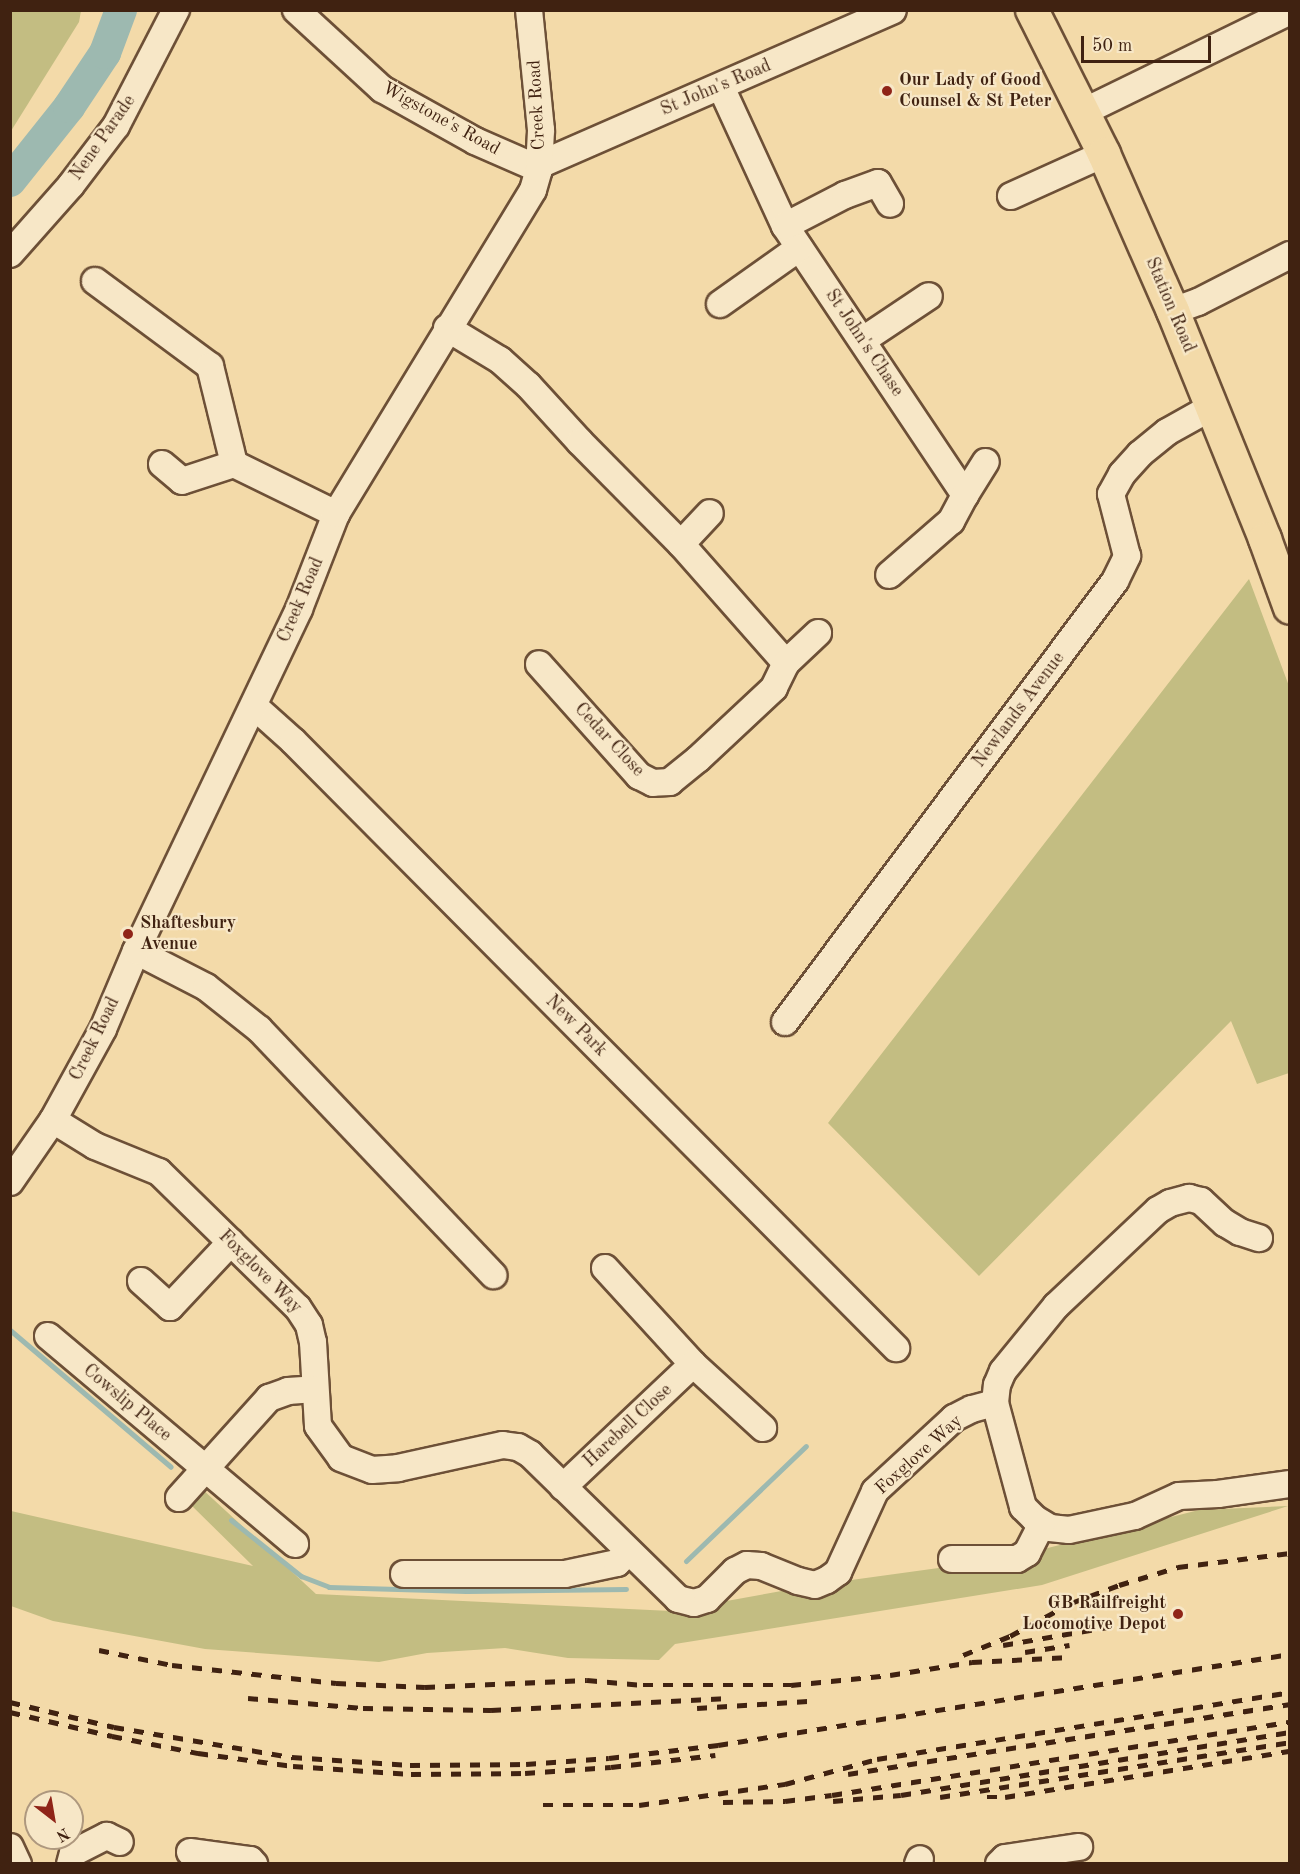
<!DOCTYPE html>
<html>
<head>
<meta charset="utf-8">
<style>
	body { margin:0 }
	#map { position:relative; width:1300px; height:1874px; overflow:hidden; background:#f3daa9; font-family:"Old Standard TT",serif }
	div>[style] { position:absolute }
	[style*='--x'] { left:calc(var(--x)*1px); top:calc(var(--y)*1px); width:calc(var(--w)*1px); rotate:calc(var(--a)*1deg) }
	.green>* { inset:0; background:#c3bd82 }
	.stream>* { height:5px; margin:-2.5px; padding:0 2.5px; transform-origin:2.5px; border-radius:2.5px; background:#9db9b0 }
	.river>* { height:32px; margin:-16px; padding:0 16px; transform-origin:16px; border-radius:16px; background:#9db9b0 }
	.roads { filter:drop-shadow(2px 0 #6d5037) drop-shadow(-2px 0 #6d5037) drop-shadow(0 2px #6d5037) drop-shadow(0 -2px #6d5037) }
	.minor>* { height:26px; margin:-13px; padding:0 13px; transform-origin:13px; border-radius:13px; background:#f7e7c7 }
	.major>* { height:32px; margin:-16px; padding:0 16px; transform-origin:16px; border-radius:16px; background:#f3daa9 }
	.rail>* { height:4.5px; margin-top:-2.25px; transform-origin:0; background:repeating-linear-gradient(90deg,#402211 0 10px,transparent 0 20px) }
	.dots>* { width:16px; height:16px; translate:-50% -50%; box-sizing:border-box; border:3px solid #f7e7c7; border-radius:50% }
	span { translate:-50% -50%; white-space:nowrap; text-align:center; line-height:1.15; -webkit-text-stroke:4.5px #f7e7c7; paint-order:stroke }
	.poi-label { font-size:18px; color:#402211; font-weight:700 }
	.left { translate:0 -50%; text-align:left }
	.right { translate:-100% -50%; text-align:right }
	.street-label { font-size:18px; color:#402211 }
	.frame { position:absolute; inset:0; border:12px solid #402211; pointer-events:none }
	.north { position:absolute; left:24px; top:1790px; width:60px; height:60px; box-sizing:border-box; background:#f7e7c7; border:2px solid #ae987e; border-radius:50%; rotate:149deg; font-size:16px; font-weight:700; line-height:24px; text-align:center; color:#402211 }
	.north::after { content:''; display:block; margin:auto; width:21px; height:27px; background:#8f2418; clip-path:polygon(50% 0,100% 100%,50% 72%,0 100%) }
	.scale { position:absolute; left:1081px; top:36px; width:130px; height:27px; box-sizing:border-box; border:3px solid #402211; border-top:0; padding-left:8px; font-size:18px; line-height:21px; white-space:nowrap; color:#402211; -webkit-text-stroke:4px #f7e7c7; paint-order:stroke }
</style>
</head>
<body>
<div id="map">
	<div class="green">
		<div style="clip-path:polygon(11px 10px,81px 11px,79px 22px,11px 131px)"></div>
		<div style="clip-path:polygon(1249px 579px,1289px 686px,1289px 1073px,1257px 1084px,1231px 1021px,979px 1276px,828px 1123px)"></div>
		<div style="clip-path:polygon(201px 1488px,316px 1594px,671px 1611px,815px 1585px,1004px 1559px,1199px 1510px,1288px 1506px,1042px 1585px,675px 1644px,659px 1660px,568px 1658px,505px 1648px,427px 1653px,379px 1662px,205px 1649px,53px 1621px,11px 1606px,11px 1511px,253px 1566px,189px 1503px)"></div>
	</div>
	<div class="stream">
		<div style="--x:10;--y:1330;--w:211;--a:40.4"></div>
		<div style="--x:231;--y:1520;--w:90;--a:38.7"></div>
		<div style="--x:301;--y:1576;--w:30;--a:21"></div>
		<div style="--x:329;--y:1587;--w:137;--a:1.7"></div>
		<div style="--x:466;--y:1591;--w:160;--a:-0.7"></div>
		<div style="--x:686;--y:1561;--w:166;--a:-43.8"></div>
	</div>
	<div class="river">
		<div style="--x:10;--y:181;--w:95;--a:-51.4"></div>
		<div style="--x:69;--y:107;--w:65;--a:-56.3"></div>
		<div style="--x:105;--y:53;--w:46;--a:-69.6"></div>
	</div>
	<div class="roads">
		<div class="minor">
			<div style="--x:296;--y:10;--w:117;--a:42.6"></div>
			<div style="--x:382;--y:89;--w:107;--a:29.2"></div>
			<div style="--x:475;--y:141;--w:70;--a:23.6"></div>
			<div style="--x:721;--y:87;--w:153;--a:65.3"></div>
			<div style="--x:785;--y:226;--w:324;--a:56.2"></div>
			<div style="--x:965;--y:495;--w:30;--a:118"></div>
			<div style="--x:951;--y:521;--w:82;--a:138.9"></div>
			<div style="--x:1083;--y:112;--w:230;--a:-26"></div>
			<div style="--x:539;--y:165;--w:386;--a:-23.6"></div>
			<div style="--x:1011;--y:196;--w:102;--a:-24.3"></div>
			<div style="--x:785;--y:226;--w:68;--a:-27.3"></div>
			<div style="--x:845;--y:195;--w:35;--a:-20"></div>
			<div style="--x:878;--y:183;--w:24;--a:60"></div>
			<div style="--x:10;--y:254;--w:92;--a:-48.5"></div>
			<div style="--x:71;--y:185;--w:74;--a:-52.7"></div>
			<div style="--x:116;--y:126;--w:131;--a:-62.7"></div>
			<div style="--x:95;--y:281;--w:143;--a:36.5"></div>
			<div style="--x:210;--y:366;--w:101;--a:76.2"></div>
			<div style="--x:234;--y:464;--w:114;--a:26.1"></div>
			<div style="--x:720;--y:304;--w:97;--a:-35.3"></div>
			<div style="--x:1173;--y:311;--w:27;--a:-20"></div>
			<div style="--x:1198;--y:302;--w:103;--a:-27.1"></div>
			<div style="--x:447;--y:328;--w:62;--a:31.1"></div>
			<div style="--x:500;--y:360;--w:38;--a:42"></div>
			<div style="--x:528;--y:385;--w:77;--a:47.6"></div>
			<div style="--x:580;--y:442;--w:144;--a:45.3"></div>
			<div style="--x:681;--y:544;--w:159;--a:48.6"></div>
			<div style="--x:786;--y:663;--w:28;--a:116"></div>
			<div style="--x:774;--y:688;--w:104;--a:136.9"></div>
			<div style="--x:698;--y:759;--w:36;--a:141"></div>
			<div style="--x:670;--y:782;--w:17;--a:177"></div>
			<div style="--x:653;--y:783;--w:16;--a:-153"></div>
			<div style="--x:639;--y:776;--w:150;--a:-131.8"></div>
			<div style="--x:863;--y:340;--w:79;--a:-33.7"></div>
			<div style="--x:162;--y:464;--w:26;--a:40"></div>
			<div style="--x:182;--y:481;--w:55;--a:-18.1"></div>
			<div style="--x:965;--y:495;--w:39;--a:-58"></div>
			<div style="--x:681;--y:544;--w:42;--a:-46.9"></div>
			<div style="--x:786;--y:663;--w:44;--a:-43.2"></div>
			<div style="--x:254;--y:706;--w:52;--a:41.9"></div>
			<div style="--x:293;--y:741;--w:856;--a:45.19"></div>
			<div style="--x:136;--y:951;--w:79;--a:27.2"></div>
			<div style="--x:206;--y:987;--w:68;--a:38.4"></div>
			<div style="--x:259;--y:1029;--w:340;--a:46.4"></div>
			<div style="--x:785;--y:1022;--w:551;--a:-53.19"></div>
			<div style="--x:1115;--y:581;--w:28;--a:-64"></div>
			<div style="--x:1127;--y:556;--w:64;--a:-104.5"></div>
			<div style="--x:1111;--y:494;--w:23;--a:-61"></div>
			<div style="--x:1122;--y:474;--w:27;--a:-48"></div>
			<div style="--x:1140;--y:454;--w:35;--a:-39"></div>
			<div style="--x:1167;--y:432;--w:51;--a:-29.1"></div>
			<div style="--x:53;--y:1120;--w:49;--a:31.8"></div>
			<div style="--x:95;--y:1146;--w:69;--a:22.1"></div>
			<div style="--x:159;--y:1172;--w:194;--a:44.4"></div>
			<div style="--x:298;--y:1308;--w:20;--a:57"></div>
			<div style="--x:309;--y:1325;--w:17;--a:77"></div>
			<div style="--x:313;--y:1342;--w:84;--a:86.6"></div>
			<div style="--x:318;--y:1426;--w:39;--a:54"></div>
			<div style="--x:341;--y:1458;--w:33;--a:21"></div>
			<div style="--x:372;--y:1470;--w:26;--a:-4"></div>
			<div style="--x:398;--y:1468;--w:107;--a:-12.4"></div>
			<div style="--x:503;--y:1445;--w:15;--a:8"></div>
			<div style="--x:518;--y:1447;--w:14;--a:30"></div>
			<div style="--x:530;--y:1454;--w:207;--a:44.4"></div>
			<div style="--x:678;--y:1599;--w:16;--a:14"></div>
			<div style="--x:694;--y:1603;--w:14;--a:-17"></div>
			<div style="--x:707;--y:1599;--w:40;--a:-45"></div>
			<div style="--x:735;--y:1571;--w:13;--a:-27"></div>
			<div style="--x:747;--y:1565;--w:14;--a:4"></div>
			<div style="--x:761;--y:1566;--w:40;--a:22"></div>
			<div style="--x:798;--y:1581;--w:17;--a:13"></div>
			<div style="--x:815;--y:1585;--w:13;--a:-23"></div>
			<div style="--x:827;--y:1580;--w:14;--a:-36"></div>
			<div style="--x:838;--y:1572;--w:89;--a:-65.4"></div>
			<div style="--x:875;--y:1491;--w:108;--a:-42.7"></div>
			<div style="--x:954;--y:1418;--w:20;--a:-27"></div>
			<div style="--x:972;--y:1409;--w:24;--a:-15"></div>
			<div style="--x:995;--y:1403;--w:18;--a:-84"></div>
			<div style="--x:997;--y:1385;--w:15;--a:-67"></div>
			<div style="--x:1003;--y:1371;--w:84;--a:-50.8"></div>
			<div style="--x:1056;--y:1306;--w:140;--a:-43.3"></div>
			<div style="--x:1158;--y:1210;--w:14;--a:-30"></div>
			<div style="--x:1170;--y:1203;--w:20;--a:-15"></div>
			<div style="--x:1189;--y:1198;--w:12;--a:14"></div>
			<div style="--x:1201;--y:1201;--w:33;--a:43"></div>
			<div style="--x:1225;--y:1223;--w:17;--a:31"></div>
			<div style="--x:1240;--y:1232;--w:20;--a:18"></div>
			<div style="--x:10;--y:1182;--w:75;--a:-55.3"></div>
			<div style="--x:53;--y:1120;--w:104;--a:-61.2"></div>
			<div style="--x:103;--y:1029;--w:85;--a:-67.1"></div>
			<div style="--x:136;--y:951;--w:379;--a:-64.5"></div>
			<div style="--x:299;--y:609;--w:102;--a:-68.7"></div>
			<div style="--x:336;--y:514;--w:379;--a:-58.7"></div>
			<div style="--x:533;--y:190;--w:22;--a:-74"></div>
			<div style="--x:539;--y:169;--w:39;--a:-87"></div>
			<div style="--x:541;--y:130;--w:121;--a:-95.7"></div>
			<div style="--x:605;--y:1268;--w:130;--a:47.5"></div>
			<div style="--x:693;--y:1364;--w:95;--a:42.4"></div>
			<div style="--x:141;--y:1281;--w:39;--a:42"></div>
			<div style="--x:170;--y:1307;--w:89;--a:-46.8"></div>
			<div style="--x:48;--y:1336;--w:323;--a:40.1"></div>
			<div style="--x:995;--y:1403;--w:108;--a:74.9"></div>
			<div style="--x:1023;--y:1507;--w:17;--a:45"></div>
			<div style="--x:1035;--y:1519;--w:17;--a:31"></div>
			<div style="--x:1050;--y:1528;--w:19;--a:6"></div>
			<div style="--x:1069;--y:1530;--w:67;--a:-12"></div>
			<div style="--x:1135;--y:1516;--w:48;--a:-24.4"></div>
			<div style="--x:1179;--y:1496;--w:39;--a:-3"></div>
			<div style="--x:1218;--y:1494;--w:73;--a:-7.9"></div>
			<div style="--x:563;--y:1487;--w:179;--a:-43.4"></div>
			<div style="--x:179;--y:1498;--w:135;--a:-48"></div>
			<div style="--x:269;--y:1398;--w:20;--a:-20"></div>
			<div style="--x:288;--y:1391;--w:27;--a:-4"></div>
			<div style="--x:952;--y:1559;--w:65;--a:0"></div>
			<div style="--x:1017;--y:1559;--w:12;--a:-31"></div>
			<div style="--x:1027;--y:1553;--w:33;--a:-63"></div>
			<div style="--x:404;--y:1574;--w:161;--a:0"></div>
			<div style="--x:565;--y:1574;--w:53;--a:-11.9"></div>
			<div style="--x:617;--y:1563;--w:16;--a:-45"></div>
			<div style="--x:10;--y:1847;--w:19;--a:65"></div>
			<div style="--x:190;--y:1852;--w:61;--a:7.6"></div>
			<div style="--x:250;--y:1860;--w:6;--a:45"></div>
			<div style="--x:70;--y:1864;--w:11;--a:-75"></div>
			<div style="--x:73;--y:1853;--w:38;--a:-27"></div>
			<div style="--x:107;--y:1836;--w:14;--a:25"></div>
			<div style="--x:918;--y:1864;--w:5;--a:-68"></div>
			<div style="--x:999;--y:1864;--w:8;--a:-45"></div>
			<div style="--x:1005;--y:1858;--w:75;--a:-8.5"></div>
		</div>
		<div class="major">
			<div style="--x:1032;--y:10;--w:161;--a:63.4"></div>
			<div style="--x:1104;--y:154;--w:171;--a:66.3"></div>
			<div style="--x:1173;--y:311;--w:246;--a:68"></div>
			<div style="--x:1265;--y:539;--w:73;--a:70.1"></div>
		</div>
	</div>
	<div class="rail">
		<div style="--x:1003;--y:1645;--w:118;--a:-9.8"></div>
		<div style="--x:99;--y:1650;--w:75;--a:11.6"></div>
		<div style="--x:172;--y:1665;--w:165;--a:6.3"></div>
		<div style="--x:336;--y:1683;--w:89;--a:2.6"></div>
		<div style="--x:425;--y:1687;--w:162;--a:-2.5"></div>
		<div style="--x:587;--y:1680;--w:56;--a:5.1"></div>
		<div style="--x:643;--y:1685;--w:148;--a:0"></div>
		<div style="--x:791;--y:1685;--w:100;--a:-5.8"></div>
		<div style="--x:890;--y:1675;--w:83;--a:-9"></div>
		<div style="--x:972;--y:1662;--w:98;--a:-2.9"></div>
		<div style="--x:1025;--y:1652;--w:45;--a:-9"></div>
		<div style="--x:963;--y:1655;--w:51;--a:-22"></div>
		<div style="--x:1010;--y:1636;--w:69;--a:-28.4"></div>
		<div style="--x:1071;--y:1603;--w:51;--a:-20.6"></div>
		<div style="--x:1119;--y:1585;--w:62;--a:-17"></div>
		<div style="--x:1178;--y:1567;--w:113;--a:-7.1"></div>
		<div style="--x:248;--y:1698;--w:115;--a:5"></div>
		<div style="--x:363;--y:1708;--w:128;--a:0.9"></div>
		<div style="--x:491;--y:1710;--w:238;--a:-2.9"></div>
		<div style="--x:10;--y:1702;--w:107;--a:13.5"></div>
		<div style="--x:114;--y:1727;--w:181;--a:9.6"></div>
		<div style="--x:292;--y:1757;--w:118;--a:3.9"></div>
		<div style="--x:410;--y:1765;--w:116;--a:-0.5"></div>
		<div style="--x:526;--y:1764;--w:83;--a:-4.1"></div>
		<div style="--x:609;--y:1758;--w:110;--a:-6.8"></div>
		<div style="--x:718;--y:1745;--w:579;--a:-9.04"></div>
		<div style="--x:697;--y:1708;--w:111;--a:-3.6"></div>
		<div style="--x:10;--y:1712;--w:105;--a:13.2"></div>
		<div style="--x:112;--y:1736;--w:88;--a:11.2"></div>
		<div style="--x:198;--y:1753;--w:96;--a:7.8"></div>
		<div style="--x:293;--y:1766;--w:118;--a:3.9"></div>
		<div style="--x:411;--y:1774;--w:114;--a:-0.5"></div>
		<div style="--x:525;--y:1773;--w:86;--a:-4"></div>
		<div style="--x:611;--y:1767;--w:105;--a:-6.6"></div>
		<div style="--x:848;--y:1774;--w:448;--a:-9"></div>
		<div style="--x:940;--y:1797;--w:354;--a:-8.9"></div>
		<div style="--x:987;--y:1797;--w:18;--a:0"></div>
		<div style="--x:1005;--y:1797;--w:289;--a:-9.2"></div>
		<div style="--x:833;--y:1801;--w:68;--a:-5"></div>
		<div style="--x:901;--y:1795;--w:394;--a:-9.2"></div>
		<div style="--x:723;--y:1802;--w:62;--a:-0.9"></div>
		<div style="--x:785;--y:1801;--w:47;--a:-7.3"></div>
		<div style="--x:832;--y:1795;--w:464;--a:-9.1"></div>
		<div style="--x:543;--y:1805;--w:96;--a:0"></div>
		<div style="--x:639;--y:1805;--w:148;--a:-8.2"></div>
		<div style="--x:785;--y:1784;--w:95;--a:-15.2"></div>
		<div style="--x:877;--y:1759;--w:418;--a:-9.2"></div>
	</div>
	<div class="dots">
		<div style="left:887px;top:91px;background:#8f2418"></div>
		<div style="left:128px;top:934px;background:#8f2418"></div>
		<div style="left:1178px;top:1614px;background:#8f2418"></div>
	</div>
	<div class="poi-label">
		<span class="left" style="left:899px;top:91px">Our Lady of Good<br>Counsel &amp; St Peter</span>
		<span class="left" style="left:140px;top:934px">Shaftesbury<br>Avenue</span>
		<span class="right" style="left:1166px;top:1614px">GB Railfreight<br>Locomotive Depot</span>
	</div>
	<div class="street-label">
		<span style="left:716px;top:88px;rotate:-23deg">St John's Road</span>
		<span style="left:537px;top:105px;rotate:-93deg">Creek Road</span>
		<span style="left:441px;top:119px;rotate:29deg">Wigstone's Road</span>
		<span style="left:103px;top:138px;rotate:-55deg">Nene Parade</span>
		<span style="left:1170px;top:305px;rotate:67deg">Station Road</span>
		<span style="left:864px;top:343px;rotate:56deg">St John's Chase</span>
		<span style="left:301px;top:600px;rotate:-67deg">Creek Road</span>
		<span style="left:1019px;top:710px;rotate:-53deg">Newlands Avenue</span>
		<span style="left:609px;top:740px;rotate:47deg">Cedar Close</span>
		<span style="left:576px;top:1026px;rotate:45deg">New Park</span>
		<span style="left:95px;top:1039px;rotate:-64deg">Creek Road</span>
		<span style="left:260px;top:1272px;rotate:45deg">Foxglove Way</span>
		<span style="left:127px;top:1403px;rotate:40deg">Cowslip Place</span>
		<span style="left:628px;top:1426px;rotate:-43deg">Harebell Close</span>
		<span style="left:919px;top:1455px;rotate:-42deg">Foxglove Way</span>
	</div>
	<div class="frame"></div>
	<div class="north">N</div>
	<div class="scale">50 m</div>
</div>
</body>
</html>
